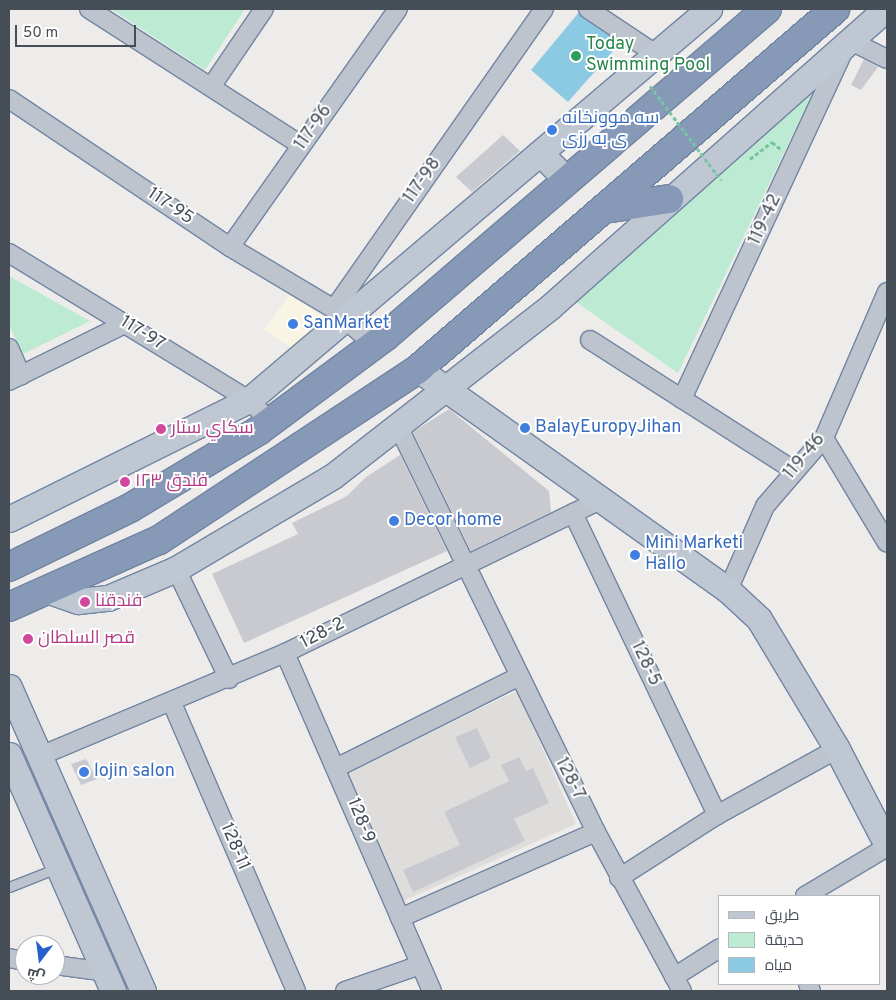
<!DOCTYPE html>
<html>
<head>
<meta charset="utf-8">
<style>
	body { margin:0 }
	#map { position:relative; width:896px; height:1000px; overflow:hidden; background:#eeeceb; font-family:Overpass,Cairo,sans-serif }
	div>[style] { position:absolute }
	[style*='--x'] { left:calc(var(--x)*1px); top:calc(var(--y)*1px); width:calc(var(--w)*1px); rotate:calc(var(--a)*1deg) }
	.commercial>* { inset:0; background:#f9f5e4 }
	.education>* { inset:0; background:#dfdddc }
	.green>* { inset:0; background:#bcead2 }
	.water>* { inset:0; background:#8cc9e3 }
	.building>* { inset:0; background:#c9cad0 }
	.path>* { height:3px; margin-top:-1.5px; transform-origin:0; background:repeating-linear-gradient(90deg,#77c4a5 0 4px,transparent 0 6.5px) }
	.roads { filter:drop-shadow(1px 0 #7285a3) drop-shadow(-1px 0 #7285a3) drop-shadow(0 1px #7285a3) drop-shadow(0 -1px #7285a3) }
	.lane>* { height:9px; margin:-4.5px; padding:0 4.5px; transform-origin:4.5px; border-radius:4.5px; background:#bdc4cd }
	.street>* { height:18px; margin:-9px; padding:0 9px; transform-origin:9px; border-radius:9px; background:#bdc4cd }
	.secondary>* { height:25px; margin:-12.5px; padding:0 12.5px; transform-origin:12.5px; border-radius:12.5px; background:#bfc7d3 }
	.highway>* { height:28px; margin:-14px; padding:0 14px; transform-origin:14px; border-radius:14px; background:#8699b7 }
	.path-bridge>* { height:3px; margin-top:-1.5px; transform-origin:0; background:repeating-linear-gradient(90deg,#77c4a5 0 4px,transparent 0 6.5px) }
	.dots>* { width:14px; height:14px; translate:-50% -50%; box-sizing:border-box; border:2px solid #fff; border-radius:50% }
	span { translate:-50% -50%; white-space:nowrap; text-align:center; line-height:1.15; -webkit-text-stroke:4px #fff; paint-order:stroke }
	.leisure-label { font-size:18px; color:#27864d }
	.left { translate:0 -50%; text-align:left }
	.shop-label { font-size:18px; color:#366cbe }
	.street-label { font-size:18px; color:#454d57 }
	.hotel-label { font-size:18px; color:#b23c85 }
	.frame { position:absolute; inset:0; border:10px solid #454d57; pointer-events:none }
	.legend { position:absolute; left:718px; top:895px; width:162px; height:90px; box-sizing:border-box; background:#fff; border:1px solid #b5b8bc; margin:0; padding:6px 9px; list-style:none; font-size:15px; color:#454d57 }
	.legend li { display:flex; align-items:center; gap:10px; height:25px }
	.legend b { width:25px; border:1px solid #b5b8bc }
	.north { position:absolute; left:15px; top:935px; width:50px; height:50px; box-sizing:border-box; background:#fff; border:1px solid #b5b8bc; border-radius:50%; rotate:195deg; font-size:14px; font-weight:700; line-height:20px; text-align:center; color:#454d57 }
	.north::after { content:''; display:block; margin:auto; width:18px; height:22px; background:#2760cc; clip-path:polygon(50% 0,100% 100%,50% 72%,0 100%) }
	.scale { position:absolute; left:15px; top:25px; width:121px; height:22px; box-sizing:border-box; border:2px solid #454d57; border-top:0; padding-left:6px; font-size:15px; line-height:18px; white-space:nowrap; color:#454d57; -webkit-text-stroke:4px #fff; paint-order:stroke }
</style>
</head>
<body>
<div id="map">
	<div class="commercial">
		<div style="clip-path:polygon(290px 295px,323px 317px,294px 349px,264px 330px)"></div>
	</div>
	<div class="education">
		<div style="clip-path:polygon(517px 691px,576px 824px,403px 901px,347px 772px)"></div>
	</div>
	<div class="green">
		<div style="clip-path:polygon(111px 9px,245px 9px,205px 70px)"></div>
		<div style="clip-path:polygon(818px 82px,678px 373px,570px 298px)"></div>
		<div style="clip-path:polygon(9px 276px,90px 321px,23px 354px,9px 325px)"></div>
	</div>
	<div class="water">
		<div style="clip-path:polygon(580px 11px,621px 42px,568px 102px,531px 70px)"></div>
	</div>
	<div class="building">
		<div style="clip-path:polygon(864px 59px,878px 67px,861px 90px,851px 85px)"></div>
		<div style="clip-path:polygon(503px 135px,520px 151px,472px 192px,456px 177px)"></div>
		<div style="clip-path:polygon(449px 409px,549px 491px,551px 512px,471px 551px,413px 432px)"></div>
		<div style="clip-path:polygon(400px 455px,447px 551px,244px 643px,212px 574px,298px 534px,292px 523px,347px 496px,366px 477px)"></div>
		<div style="clip-path:polygon(477px 728px,491px 758px,470px 768px,455px 737px)"></div>
		<div style="clip-path:polygon(519px 757px,526px 771px,533px 768px,549px 803px,514px 819px,525px 841px,413px 892px,403px 870px,460px 845px,444px 812px,509px 781px,501px 765px)"></div>
		<div style="clip-path:polygon(86px 759px,97px 779px,81px 785px,71px 764px)"></div>
	</div>
	<div class="path">
		<div style="--x:750;--y:159;--w:28;--a:-38"></div>
		<div style="--x:772;--y:142;--w:13;--a:39"></div>
	</div>
	<div class="roads">
		<div class="lane">
			<div style="--x:9;--y:887;--w:52;--a:-21.6"></div>
		</div>
		<div class="street">
			<div style="--x:89;--y:9;--w:252;--a:32.7"></div>
			<div style="--x:588;--y:9;--w:83;--a:33.7"></div>
			<div style="--x:211;--y:87;--w:94;--a:-55.8"></div>
			<div style="--x:9;--y:99;--w:266;--a:33.8"></div>
			<div style="--x:230;--y:247;--w:121;--a:30.8"></div>
			<div style="--x:334;--y:309;--w:54;--a:42"></div>
			<div style="--x:230;--y:247;--w:291;--a:-54.8"></div>
			<div style="--x:9;--y:253;--w:281;--a:31.5"></div>
			<div style="--x:249;--y:400;--w:30;--a:46"></div>
			<div style="--x:334;--y:309;--w:366;--a:-55"></div>
			<div style="--x:590;--y:340;--w:243;--a:32.6"></div>
			<div style="--x:9;--y:348;--w:30;--a:66"></div>
			<div style="--x:9;--y:381;--w:129;--a:-26.2"></div>
			<div style="--x:682;--y:399;--w:396;--a:-65.1"></div>
			<div style="--x:849;--y:40;--w:42;--a:26.6"></div>
			<div style="--x:399;--y:428;--w:449;--a:64"></div>
			<div style="--x:596;--y:832;--w:181;--a:61.6"></div>
			<div style="--x:824;--y:438;--w:122;--a:59"></div>
			<div style="--x:573;--y:513;--w:335;--a:64.5"></div>
			<div style="--x:176;--y:569;--w:122;--a:64.3"></div>
			<div style="--x:728;--y:590;--w:92;--a:-66.2"></div>
			<div style="--x:765;--y:506;--w:90;--a:-49.1"></div>
			<div style="--x:824;--y:438;--w:159;--a:-66.7"></div>
			<div style="--x:285;--y:653;--w:369;--a:66.5"></div>
			<div style="--x:172;--y:703;--w:314;--a:66.7"></div>
			<div style="--x:40;--y:756;--w:266;--a:-22.8"></div>
			<div style="--x:285;--y:653;--w:350;--a:-25.9"></div>
			<div style="--x:338;--y:767;--w:201;--a:-26.6"></div>
			<div style="--x:619;--y:878;--w:117;--a:-32.7"></div>
			<div style="--x:717;--y:815;--w:137;--a:-28.8"></div>
			<div style="--x:805;--y:896;--w:96;--a:-30.9"></div>
			<div style="--x:400;--y:918;--w:214;--a:-23.7"></div>
			<div style="--x:9;--y:958;--w:16;--a:11"></div>
			<div style="--x:55;--y:965;--w:51;--a:7.8"></div>
			<div style="--x:674;--y:977;--w:54;--a:-32.2"></div>
			<div style="--x:808;--y:984;--w:8;--a:67"></div>
			<div style="--x:345;--y:991;--w:79;--a:-19.1"></div>
		</div>
		<div class="secondary">
			<div style="--x:540;--y:153;--w:38;--a:45"></div>
			<div style="--x:418;--y:369;--w:381;--a:35.5"></div>
			<div style="--x:728;--y:590;--w:42;--a:43.1"></div>
			<div style="--x:759;--y:619;--w:152;--a:59"></div>
			<div style="--x:837;--y:749;--w:108;--a:62.5"></div>
			<div style="--x:9;--y:519;--w:268;--a:-26.4"></div>
			<div style="--x:249;--y:400;--w:604;--a:-40.36"></div>
			<div style="--x:49;--y:591;--w:31;--a:19"></div>
			<div style="--x:78;--y:601;--w:30;--a:-6"></div>
			<div style="--x:108;--y:598;--w:74;--a:-23.1"></div>
			<div style="--x:176;--y:569;--w:182;--a:-30.6"></div>
			<div style="--x:333;--y:476;--w:276;--a:-37.9"></div>
			<div style="--x:551;--y:306;--w:448;--a:-41.6"></div>
			<div style="--x:9;--y:687;--w:332;--a:66.2"></div>
			<div style="--x:9;--y:755;--w:258;--a:66.2"></div>
		</div>
		<div class="highway">
			<div style="--x:604;--y:209;--w:66;--a:-8.7"></div>
			<div style="--x:9;--y:567;--w:135;--a:-26"></div>
			<div style="--x:130;--y:508;--w:149;--a:-31"></div>
			<div style="--x:258;--y:431;--w:159;--a:-36.6"></div>
			<div style="--x:386;--y:336;--w:502;--a:-40.64"></div>
			<div style="--x:9;--y:607;--w:164;--a:-24.1"></div>
			<div style="--x:159;--y:540;--w:310;--a:-33.4"></div>
			<div style="--x:418;--y:369;--w:551;--a:-40.8"></div>
		</div>
	</div>
	<div class="path-bridge">
		<div style="--x:650;--y:86;--w:118;--a:52.9"></div>
	</div>
	<div class="dots">
		<div style="left:576px;top:56px;background:#2e9e5b"></div>
		<div style="left:552px;top:130px;background:#3f7fe0"></div>
		<div style="left:293px;top:324px;background:#3f7fe0"></div>
		<div style="left:525px;top:428px;background:#3f7fe0"></div>
		<div style="left:161px;top:429px;background:#d1479c"></div>
		<div style="left:125px;top:482px;background:#d1479c"></div>
		<div style="left:394px;top:521px;background:#3f7fe0"></div>
		<div style="left:635px;top:555px;background:#3f7fe0"></div>
		<div style="left:85px;top:602px;background:#d1479c"></div>
		<div style="left:28px;top:639px;background:#d1479c"></div>
		<div style="left:84px;top:772px;background:#3f7fe0"></div>
	</div>
	<div class="leisure-label">
		<span class="left" style="left:586px;top:56px">Today<br>Swimming Pool</span>
	</div>
	<div class="shop-label">
		<span class="left" style="left:562px;top:130px">سه موونخانه<br>ی به رزی</span>
		<span class="left" style="left:303px;top:324px">SanMarket</span>
		<span class="left" style="left:535px;top:428px">BalayEuropyJihan</span>
		<span class="left" style="left:404px;top:521px">Decor home</span>
		<span class="left" style="left:645px;top:555px">Mini Marketi<br>Hallo</span>
		<span class="left" style="left:94px;top:772px">lojin salon</span>
	</div>
	<div class="street-label">
		<span style="left:314px;top:128px;rotate:-55deg">117-96</span>
		<span style="left:423px;top:181px;rotate:-55deg">117-98</span>
		<span style="left:170px;top:207px;rotate:34deg">117-95</span>
		<span style="left:766px;top:220px;rotate:-65deg">119-42</span>
		<span style="left:142px;top:334px;rotate:32deg">117-97</span>
		<span style="left:805px;top:457px;rotate:-50deg">119-46</span>
		<span style="left:323px;top:634px;rotate:-27deg">128-2</span>
		<span style="left:645px;top:664px;rotate:65deg">128-5</span>
		<span style="left:569px;top:779px;rotate:63deg">128-7</span>
		<span style="left:360px;top:821px;rotate:68deg">128-9</span>
		<span style="left:234px;top:847px;rotate:67deg">128-11</span>
	</div>
	<div class="hotel-label">
		<span class="left" style="left:171px;top:429px">سكاي ستار</span>
		<span class="left" style="left:135px;top:482px">فندق ١٢٣</span>
		<span class="left" style="left:95px;top:602px">فندقنا</span>
		<span class="left" style="left:38px;top:639px">قصر السلطان</span>
	</div>
	<div class="frame"></div>
	<ul class="legend">
	<li><b style="height:6px;background:#bfc7d3"></b>طريق</li>
	<li><b style="height:14px;background:#bcead2"></b>حديقة</li>
	<li><b style="height:14px;background:#8cc9e3"></b>مياه</li>
	</ul>
	<div class="north">ش</div>
	<div class="scale">50 m</div>
</div>
</body>
</html>
